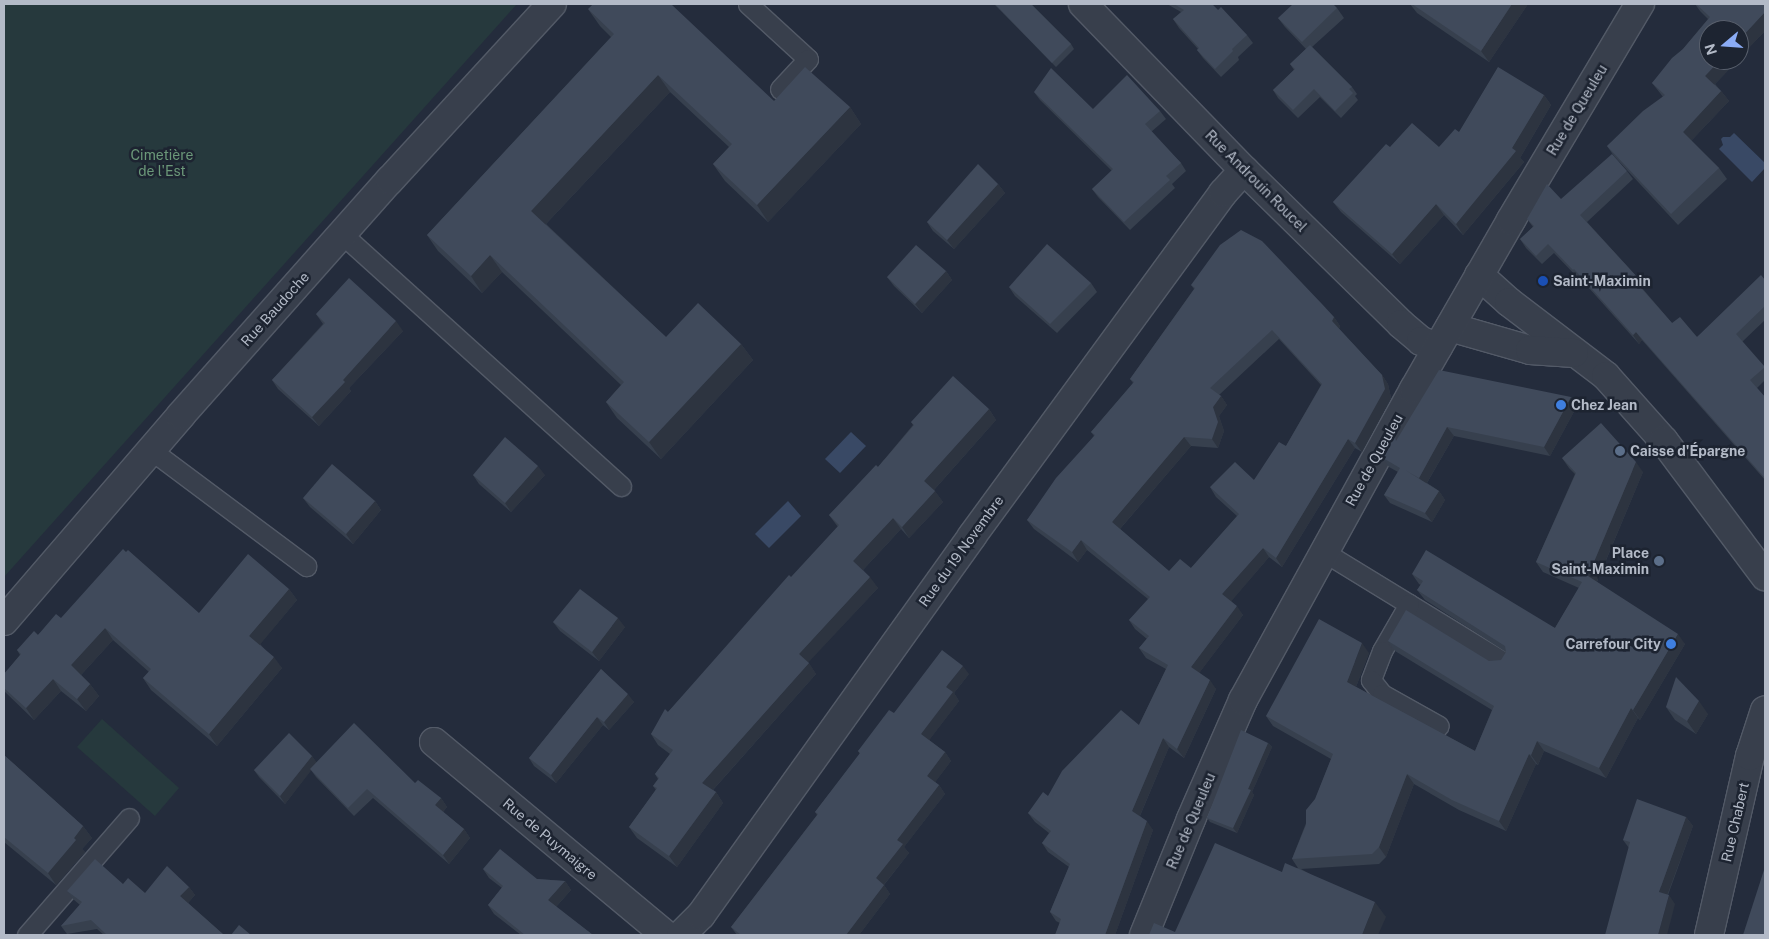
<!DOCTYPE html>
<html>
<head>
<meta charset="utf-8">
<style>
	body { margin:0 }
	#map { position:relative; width:1769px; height:939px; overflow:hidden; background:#242c3c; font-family:"Public Sans",sans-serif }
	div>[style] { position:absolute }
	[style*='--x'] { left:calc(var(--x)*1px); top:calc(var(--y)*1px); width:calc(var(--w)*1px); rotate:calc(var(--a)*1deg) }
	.green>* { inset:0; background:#26393d }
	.water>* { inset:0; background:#394965 }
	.roads { filter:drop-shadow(1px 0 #535a67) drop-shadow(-1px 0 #535a67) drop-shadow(0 1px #535a67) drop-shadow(0 -1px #535a67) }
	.service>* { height:19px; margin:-9.5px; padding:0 9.5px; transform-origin:9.5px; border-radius:9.5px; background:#383f4c }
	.minor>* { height:28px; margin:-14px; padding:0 14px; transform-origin:14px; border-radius:14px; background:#383f4c }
	.tertiary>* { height:28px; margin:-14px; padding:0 14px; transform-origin:14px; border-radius:14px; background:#383f4c }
	.wall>* { inset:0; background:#37404e }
	.shaded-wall>* { inset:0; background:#2d3440 }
	.building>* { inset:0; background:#404a5b }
	.dots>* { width:14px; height:14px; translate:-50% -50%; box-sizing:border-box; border:2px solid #1d2431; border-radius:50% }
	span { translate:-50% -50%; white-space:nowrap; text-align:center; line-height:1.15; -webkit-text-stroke:5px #1d2431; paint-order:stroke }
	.street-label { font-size:14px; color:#b3bac7 }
	.park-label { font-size:14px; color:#6b9879 }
	.poi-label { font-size:14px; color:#b3bac7; font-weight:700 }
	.left { translate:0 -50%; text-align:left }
	.right { translate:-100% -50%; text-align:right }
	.frame { position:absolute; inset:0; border:5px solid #b3bac7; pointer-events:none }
	.north { position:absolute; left:1699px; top:20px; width:50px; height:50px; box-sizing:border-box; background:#1d2431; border:1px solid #59606d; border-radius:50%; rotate:252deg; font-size:14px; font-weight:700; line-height:20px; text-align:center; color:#b3bac7 }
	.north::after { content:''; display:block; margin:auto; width:18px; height:22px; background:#8bacf5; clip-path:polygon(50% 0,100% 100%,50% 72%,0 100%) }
</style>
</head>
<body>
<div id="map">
	<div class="green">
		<div style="clip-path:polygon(4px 4px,517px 4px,4px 577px)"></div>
		<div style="clip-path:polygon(102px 719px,179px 788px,155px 816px,77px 747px)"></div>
	</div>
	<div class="water">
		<div style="clip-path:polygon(1734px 133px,1765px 163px,1765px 168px,1752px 182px,1719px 149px,1723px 145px,1721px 139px,1723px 137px,1730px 137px)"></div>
		<div style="clip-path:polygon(851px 432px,866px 446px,840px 473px,825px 459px)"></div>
		<div style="clip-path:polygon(788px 501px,801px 516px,769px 548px,755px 534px)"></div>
	</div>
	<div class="roads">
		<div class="service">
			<div style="--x:748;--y:4;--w:81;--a:42.5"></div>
			<div style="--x:808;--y:59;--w:41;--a:133"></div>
			<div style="--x:342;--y:234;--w:376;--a:42.1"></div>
			<div style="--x:151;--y:450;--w:194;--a:36.8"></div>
			<div style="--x:1324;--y:552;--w:209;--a:31.5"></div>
			<div style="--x:1409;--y:604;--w:54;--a:119.9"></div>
			<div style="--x:1382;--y:651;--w:31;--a:111"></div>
			<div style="--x:1371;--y:680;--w:18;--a:52"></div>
			<div style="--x:1382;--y:694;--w:65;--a:29.3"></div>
			<div style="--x:27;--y:935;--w:155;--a:-48.9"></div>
		</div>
		<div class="minor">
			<div style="--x:1083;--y:4;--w:231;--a:45.9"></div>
			<div style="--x:1244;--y:170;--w:220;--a:44.4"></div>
			<div style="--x:1401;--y:324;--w:26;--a:40"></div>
			<div style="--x:1421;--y:341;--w:18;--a:19"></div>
			<div style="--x:4;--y:621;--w:272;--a:-49.3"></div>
			<div style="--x:181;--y:415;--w:314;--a:-48.4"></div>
			<div style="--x:390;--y:180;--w:239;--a:-47.4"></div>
			<div style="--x:434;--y:742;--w:302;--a:39.8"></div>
			<div style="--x:681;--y:935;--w:28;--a:-45"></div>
			<div style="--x:701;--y:915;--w:466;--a:-54.4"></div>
			<div style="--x:972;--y:536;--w:425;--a:-53.8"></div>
			<div style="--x:1223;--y:193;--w:31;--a:-48"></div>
			<div style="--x:1709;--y:935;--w:184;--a:-77.1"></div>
			<div style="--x:1750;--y:756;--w:48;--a:-71.9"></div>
		</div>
		<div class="tertiary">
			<div style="--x:1479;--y:275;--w:40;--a:42"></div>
			<div style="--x:1509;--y:302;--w:122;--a:37.3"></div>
			<div style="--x:1606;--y:376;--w:87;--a:48.3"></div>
			<div style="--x:1664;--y:441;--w:169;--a:53.2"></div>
			<div style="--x:1450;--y:327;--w:83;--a:16"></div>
			<div style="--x:1530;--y:350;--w:44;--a:3.9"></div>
			<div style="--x:1144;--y:935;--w:125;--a:-67.9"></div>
			<div style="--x:1191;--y:819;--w:130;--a:-66.4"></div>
			<div style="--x:1243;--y:700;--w:355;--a:-61.2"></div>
			<div style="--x:1414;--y:389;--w:195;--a:-60.1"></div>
			<div style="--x:1511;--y:220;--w:252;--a:-59.2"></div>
		</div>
	</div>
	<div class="wall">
		<div style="clip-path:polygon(994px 4px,1031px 4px,1071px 44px,1074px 49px,1056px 67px)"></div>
		<div style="clip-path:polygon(1167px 4px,1212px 4px,1218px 10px,1247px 35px,1253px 43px,1238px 57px,1239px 60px,1221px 77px,1203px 58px,1197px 50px,1198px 49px,1179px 28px,1173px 19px,1181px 12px)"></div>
		<div style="clip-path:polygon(1410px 4px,1528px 4px,1489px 62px,1417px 13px)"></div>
		<div style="clip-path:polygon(1695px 4px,1765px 4px,1765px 31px,1739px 58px,1709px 60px,1738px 60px,1715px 84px,1721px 91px,1729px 101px,1691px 141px,1719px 168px,1727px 179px,1678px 225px,1614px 156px,1607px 146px,1663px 97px,1660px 93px,1652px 83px,1683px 49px,1708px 19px,1700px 11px)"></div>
		<div style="clip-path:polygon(1337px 8px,1344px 18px,1312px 47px,1352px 87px,1357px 94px,1355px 96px,1358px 100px,1341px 118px,1320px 97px,1298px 118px,1278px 98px,1273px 90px,1294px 70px,1290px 64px,1306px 49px,1285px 27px,1278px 18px)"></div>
		<div style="clip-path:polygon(588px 9px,774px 101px,850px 107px,861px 124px,768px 222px,725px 181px,713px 164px,729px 147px,670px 92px,546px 224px,666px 337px,741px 344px,753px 360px,661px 459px,617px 418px,606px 402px,621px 385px,502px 272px,482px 293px,438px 251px,427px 235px,611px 37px,600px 26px)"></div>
		<div style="clip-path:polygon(1034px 92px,1093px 109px,1160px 111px,1166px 119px,1151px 132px,1181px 163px,1186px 171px,1172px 184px,1175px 188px,1130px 230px,1098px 197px,1092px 189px,1112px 171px,1040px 100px)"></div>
		<div style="clip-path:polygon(1544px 95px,1551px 105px,1520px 158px,1524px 162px,1463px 235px,1444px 215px,1400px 264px,1341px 212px,1333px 202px,1390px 147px,1439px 147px,1459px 132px)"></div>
		<div style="clip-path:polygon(1627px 171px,1633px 179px,1587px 222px,1638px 278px,1644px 287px,1642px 288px,1672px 323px,1697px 337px,1765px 280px,1765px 320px,1742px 342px,1765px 368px,1765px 380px,1757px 388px,1765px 397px,1765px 480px,1642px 340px,1639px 344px,1580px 278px,1579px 279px,1554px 253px,1542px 264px,1526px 248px,1520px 239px,1533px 227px,1527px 219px,1561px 199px)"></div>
		<div style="clip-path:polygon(998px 184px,1005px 193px,954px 249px,933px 231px,927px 222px)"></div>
		<div style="clip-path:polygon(946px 271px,952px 280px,922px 313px,894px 286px,887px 277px)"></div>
		<div style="clip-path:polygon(1091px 283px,1097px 292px,1057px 333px,1015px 296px,1009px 287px)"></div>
		<div style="clip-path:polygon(evenodd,1191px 285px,1334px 317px,1340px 326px,1339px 329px,1382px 375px,1388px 384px,1391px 398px,1362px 452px,1355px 448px,1282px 567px,1269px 557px,1231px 601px,1243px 615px,1199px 673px,1216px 689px,1184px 758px,1169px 747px,1140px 816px,1153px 830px,1115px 935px,1055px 935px,1060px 923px,1056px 921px,1050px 912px,1069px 867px,1048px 852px,1042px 843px,1049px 833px,1035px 822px,1028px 813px,1048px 796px,1139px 725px,1166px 669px,1146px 658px,1139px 648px,1147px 639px,1135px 629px,1129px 620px,1148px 599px,1087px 550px,1078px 562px,1034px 529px,1027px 520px,1094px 436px,1091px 432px,1133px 383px,1130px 379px,1194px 289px,1191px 285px,1279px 339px,1321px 385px,1286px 446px,1254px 480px,1210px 487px,1216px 497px,1237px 516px,1191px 568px,1169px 571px,1120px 529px,1191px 446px,1218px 448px,1224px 431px,1219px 416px,1227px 405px,1221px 396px,1219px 395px,1279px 339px)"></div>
		<div style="clip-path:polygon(316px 314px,403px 331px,349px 388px,351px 391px,319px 426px,278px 389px,272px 380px,323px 324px)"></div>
		<div style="clip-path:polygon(1571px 397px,1577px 406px,1550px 456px,1454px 436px,1427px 483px,1439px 491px,1445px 500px,1432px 522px,1390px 503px,1384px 495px,1398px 472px,1389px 467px,1383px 458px,1398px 439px)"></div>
		<div style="clip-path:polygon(989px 409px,996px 420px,934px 490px,943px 502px,909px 538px,901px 529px,863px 570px,878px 588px,808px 662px,816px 674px,713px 790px,716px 792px,723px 803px,677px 867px,637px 838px,629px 827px,656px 790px,653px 786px,658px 779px,655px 774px,670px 754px,658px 745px,651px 734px,668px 712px,838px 527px,829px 515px,878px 467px,913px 425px,911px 422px)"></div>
		<div style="clip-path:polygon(1562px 458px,1643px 472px,1597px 582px,1685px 644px,1640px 720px,1638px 718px,1606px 778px,1544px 751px,1538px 765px,1536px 764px,1506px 831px,1459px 810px,1414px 784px,1386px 857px,1379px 864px,1301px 869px,1386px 917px,1175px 932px,1282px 872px,1298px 868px,1292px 859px,1331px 759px,1273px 726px,1266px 716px,1369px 653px,1356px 687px,1475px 751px,1492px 710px,1395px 651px,1388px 641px,1489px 661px,1501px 660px,1506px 652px,1425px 600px,1417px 590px,1421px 585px,1419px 584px,1412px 574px,1555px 628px,1579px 588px,1543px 572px,1536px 562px,1575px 474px,1569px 468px)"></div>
		<div style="clip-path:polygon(473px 475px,545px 475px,511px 512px,479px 484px)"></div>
		<div style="clip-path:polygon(303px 498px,375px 501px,381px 510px,353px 544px,310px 507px)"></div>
		<div style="clip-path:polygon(289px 589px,297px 600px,260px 644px,282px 668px,217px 746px,151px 690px,143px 678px,149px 672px,113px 640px,81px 675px,90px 684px,99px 696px,86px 711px,61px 691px,34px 720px,4px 691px,4px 674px,20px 655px,17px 650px,61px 618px,199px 613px)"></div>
		<div style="clip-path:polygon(553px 622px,625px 627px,599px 661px,560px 631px)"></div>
		<div style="clip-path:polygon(601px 669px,634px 702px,609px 730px,603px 725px,556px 783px,534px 766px,529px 758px)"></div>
		<div style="clip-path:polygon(969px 674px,954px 693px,959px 701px,929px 740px,945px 752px,951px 761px,935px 782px,939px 785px,945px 794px,904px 847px,909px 853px,884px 885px,890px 894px,859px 935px,737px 935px,731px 927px,817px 815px,815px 812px,860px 754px,858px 751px,894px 713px)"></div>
		<div style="clip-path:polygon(1666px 707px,1708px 714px,1696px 734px,1675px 720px)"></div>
		<div style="clip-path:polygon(1268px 743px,1272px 747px,1252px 792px,1254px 795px,1237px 833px,1210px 822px,1207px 818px)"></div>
		<div style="clip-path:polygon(4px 755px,83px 826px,92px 838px,82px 849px,85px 852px,56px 885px,4px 842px)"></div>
		<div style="clip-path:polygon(312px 756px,316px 762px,415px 783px,441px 798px,447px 807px,443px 812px,464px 829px,470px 838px,449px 864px,373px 798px,354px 816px,316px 777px,311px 770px,285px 804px,259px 777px,254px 770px)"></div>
		<div style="clip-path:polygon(1686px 817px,1693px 826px,1668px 895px,1675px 904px,1629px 848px,1623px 840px)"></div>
		<div style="clip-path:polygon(483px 869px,537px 879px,565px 881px,571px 890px,556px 907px,593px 935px,521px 935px,494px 914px,488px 905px,502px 888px,489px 878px)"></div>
		<div style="clip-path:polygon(123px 884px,145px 893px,189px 887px,195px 895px,188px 903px,224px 935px,104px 935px,97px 929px,67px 934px,61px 926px,80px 905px,73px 899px,67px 891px)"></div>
	</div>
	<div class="shaded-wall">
		<div style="clip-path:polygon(1512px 4px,1528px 4px,1489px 62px,1481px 51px)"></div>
		<div style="clip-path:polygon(1765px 12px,1765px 31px,1739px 58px,1739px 40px)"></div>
		<div style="clip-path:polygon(1720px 60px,1738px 60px,1713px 86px,1705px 76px)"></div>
		<div style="clip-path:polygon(658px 75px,670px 92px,543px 227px,531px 211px)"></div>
		<div style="clip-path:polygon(1721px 91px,1729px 101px,1690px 142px,1683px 132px)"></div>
		<div style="clip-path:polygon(1544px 95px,1551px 105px,1520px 158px,1524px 162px,1463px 235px,1456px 224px,1512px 148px)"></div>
		<div style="clip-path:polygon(850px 107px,861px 124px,768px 222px,757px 205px)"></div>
		<div style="clip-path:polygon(998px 184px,1005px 193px,954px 249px,947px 240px)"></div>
		<div style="clip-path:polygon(1436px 204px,1444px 215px,1400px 264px,1392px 254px)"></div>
		<div style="clip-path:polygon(490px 255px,502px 272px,482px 293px,471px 276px)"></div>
		<div style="clip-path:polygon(946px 271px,952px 280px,922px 313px,915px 304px)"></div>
		<div style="clip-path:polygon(1334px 317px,1340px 326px,1338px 331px,1332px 321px)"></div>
		<div style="clip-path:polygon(396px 321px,403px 331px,349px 388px,351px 391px,319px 426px,312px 417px,343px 380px)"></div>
		<div style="clip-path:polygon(1636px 332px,1642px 340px,1639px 344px,1633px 335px)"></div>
		<div style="clip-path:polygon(741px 344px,753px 360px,661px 459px,649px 442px)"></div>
		<div style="clip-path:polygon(1382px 375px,1388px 384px,1391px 398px,1362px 452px,1355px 443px)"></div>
		<div style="clip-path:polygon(1221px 396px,1227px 405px,1219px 416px,1224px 431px,1218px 448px,1212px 439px,1213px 407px)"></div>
		<div style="clip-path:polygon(1571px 397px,1577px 406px,1550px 456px,1544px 447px)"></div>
		<div style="clip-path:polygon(989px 409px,996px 420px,932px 492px,924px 481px)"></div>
		<div style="clip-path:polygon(1447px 427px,1454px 436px,1425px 486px,1419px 478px)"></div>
		<div style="clip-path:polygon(1184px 437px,1191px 446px,1118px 531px,1112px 522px)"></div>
		<div style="clip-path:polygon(1348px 439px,1355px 448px,1282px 567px,1276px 558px)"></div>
		<div style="clip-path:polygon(1636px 462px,1643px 472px,1595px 586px,1588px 576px)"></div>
		<div style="clip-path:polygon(538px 466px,545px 475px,511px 512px,505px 503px)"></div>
		<div style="clip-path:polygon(935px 491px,943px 502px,909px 538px,902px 527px)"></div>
		<div style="clip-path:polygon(1439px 491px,1445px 500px,1432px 522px,1425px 513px)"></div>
		<div style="clip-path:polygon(375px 501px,381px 510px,353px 544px,346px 534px)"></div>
		<div style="clip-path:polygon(893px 518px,901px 529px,861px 572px,853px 561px)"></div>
		<div style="clip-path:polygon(1081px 540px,1087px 550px,1078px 562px,1072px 552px)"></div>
		<div style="clip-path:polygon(1263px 548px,1269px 557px,1229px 604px,1222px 594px)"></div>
		<div style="clip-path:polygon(870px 577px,878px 588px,806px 665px,799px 654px)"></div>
		<div style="clip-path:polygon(289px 589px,297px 600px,258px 647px,249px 636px)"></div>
		<div style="clip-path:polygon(1237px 606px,1243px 615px,1197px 676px,1191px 667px)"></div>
		<div style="clip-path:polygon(618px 618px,625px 627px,599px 661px,592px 652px)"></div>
		<div style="clip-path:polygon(105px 628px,113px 640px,79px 677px,71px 665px)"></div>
		<div style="clip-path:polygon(1678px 634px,1685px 644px,1640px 720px,1633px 710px)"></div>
		<div style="clip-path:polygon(1362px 643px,1369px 653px,1354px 692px,1347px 682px)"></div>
		<div style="clip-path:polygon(274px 657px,282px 668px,217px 746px,209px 734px)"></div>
		<div style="clip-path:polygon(809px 663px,816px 674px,710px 793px,702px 783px)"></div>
		<div style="clip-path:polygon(963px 666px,969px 674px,954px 693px,959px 701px,927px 743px,921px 734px,946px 687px)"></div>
		<div style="clip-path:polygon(53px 679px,61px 691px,34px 720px,26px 708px)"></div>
		<div style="clip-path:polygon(1210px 680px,1216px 689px,1184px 758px,1177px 749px)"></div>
		<div style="clip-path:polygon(90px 684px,99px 696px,86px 711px,77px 699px)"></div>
		<div style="clip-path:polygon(628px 694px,634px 702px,609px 730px,604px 722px)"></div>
		<div style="clip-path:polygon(1699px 701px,1708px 714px,1696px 734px,1687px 721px)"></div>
		<div style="clip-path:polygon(1631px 708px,1638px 718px,1606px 778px,1599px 768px)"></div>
		<div style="clip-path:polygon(597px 717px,603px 725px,556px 783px,551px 775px)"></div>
		<div style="clip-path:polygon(1163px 738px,1169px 747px,1138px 820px,1132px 811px)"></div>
		<div style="clip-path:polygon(1537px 741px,1544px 751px,1538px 765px,1531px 755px)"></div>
		<div style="clip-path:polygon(1268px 743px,1272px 747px,1252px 792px,1254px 795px,1237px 833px,1233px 828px,1248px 789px)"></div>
		<div style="clip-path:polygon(945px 752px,951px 761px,933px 785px,927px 776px)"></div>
		<div style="clip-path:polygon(1529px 754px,1536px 764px,1506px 831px,1499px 821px)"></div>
		<div style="clip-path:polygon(312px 756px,317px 763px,285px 804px,280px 796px)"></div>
		<div style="clip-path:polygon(1407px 774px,1414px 784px,1386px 857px,1379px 847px)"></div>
		<div style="clip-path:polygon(939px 785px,945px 794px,904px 847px,909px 853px,882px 887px,876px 878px,897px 840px)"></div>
		<div style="clip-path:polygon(716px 792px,723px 803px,677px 867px,669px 856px)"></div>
		<div style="clip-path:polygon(441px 798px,447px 807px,441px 814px,435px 805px)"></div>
		<div style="clip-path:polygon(1686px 817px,1693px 826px,1665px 901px,1659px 892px)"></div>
		<div style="clip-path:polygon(1147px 821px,1153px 830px,1115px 935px,1105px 935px)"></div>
		<div style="clip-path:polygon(83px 826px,92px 838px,82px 849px,85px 852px,56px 885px,48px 873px)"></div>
		<div style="clip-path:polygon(464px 829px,470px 838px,449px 864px,443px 855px)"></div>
		<div style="clip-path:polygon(565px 881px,571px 890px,554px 909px,548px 900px)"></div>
		<div style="clip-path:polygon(884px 885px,890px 894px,859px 935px,846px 935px)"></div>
		<div style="clip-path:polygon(189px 887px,195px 895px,186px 905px,180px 896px)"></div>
		<div style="clip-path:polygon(1669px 895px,1675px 904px,1667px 935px,1658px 935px)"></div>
		<div style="clip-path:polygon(1375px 902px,1386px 917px,1378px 935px,1362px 935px)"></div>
	</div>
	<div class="building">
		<div style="clip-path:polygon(593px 4px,671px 4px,774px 101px,805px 67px,850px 107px,757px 205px,713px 164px,732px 144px,658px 75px,531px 211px,666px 337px,698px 303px,741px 344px,649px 442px,606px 402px,624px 382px,490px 255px,471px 276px,427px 235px,614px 34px,588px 9px)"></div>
		<div style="clip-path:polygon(995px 4px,1031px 4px,1071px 44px,1052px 63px)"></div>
		<div style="clip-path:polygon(1174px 4px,1212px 4px,1218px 10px,1221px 7px,1247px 35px,1232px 49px,1233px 51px,1215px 69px,1197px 50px,1199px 48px,1173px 19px,1184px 10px)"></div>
		<div style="clip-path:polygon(1293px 4px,1333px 4px,1337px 8px,1302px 42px,1278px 18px)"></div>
		<div style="clip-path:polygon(1412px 4px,1512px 4px,1481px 51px)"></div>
		<div style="clip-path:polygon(1696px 4px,1765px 4px,1765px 12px,1739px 40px,1739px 30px,1709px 30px,1709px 60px,1720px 60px,1705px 76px,1721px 91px,1683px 132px,1719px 168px,1671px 214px,1607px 146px,1643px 111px,1665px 95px,1652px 83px,1672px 58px,1683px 49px,1710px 17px)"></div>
		<div style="clip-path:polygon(1310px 45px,1352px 87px,1349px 89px,1353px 93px,1335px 111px,1314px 89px,1293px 110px,1273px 90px,1295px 69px,1290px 64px)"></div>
		<div style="clip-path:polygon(1498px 67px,1544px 95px,1512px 148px,1516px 151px,1456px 224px,1436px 204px,1392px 254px,1333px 202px,1386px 144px,1390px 147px,1412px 123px,1439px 147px,1455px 129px,1459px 132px)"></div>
		<div style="clip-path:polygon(1051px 68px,1093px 109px,1127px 75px,1160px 111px,1145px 124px,1181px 163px,1166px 176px,1170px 180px,1124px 222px,1092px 189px,1113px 169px,1034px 92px)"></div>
		<div style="clip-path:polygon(1612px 154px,1627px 171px,1580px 215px,1638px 278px,1635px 281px,1672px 323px,1680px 317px,1697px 337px,1761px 275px,1765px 280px,1765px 306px,1736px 334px,1765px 367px,1750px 380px,1765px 397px,1765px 475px,1764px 477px,1636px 332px,1633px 335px,1574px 269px,1573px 270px,1548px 244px,1536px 256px,1520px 239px,1534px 226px,1527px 219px,1547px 184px,1561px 199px)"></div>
		<div style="clip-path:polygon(978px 164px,998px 184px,947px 240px,927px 222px)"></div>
		<div style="clip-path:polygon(evenodd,1241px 230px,1262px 241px,1322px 304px,1334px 317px,1332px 321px,1382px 375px,1385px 389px,1355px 443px,1348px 439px,1276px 558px,1263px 548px,1222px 594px,1237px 606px,1191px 667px,1210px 680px,1177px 749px,1163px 738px,1132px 811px,1147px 821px,1105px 935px,1055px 935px,1061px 919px,1050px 912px,1070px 864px,1042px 843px,1051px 831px,1028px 813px,1043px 792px,1048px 796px,1062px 771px,1121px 710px,1139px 725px,1168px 665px,1139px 648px,1149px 636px,1129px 620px,1150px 597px,1081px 540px,1072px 552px,1027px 520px,1056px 478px,1095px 435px,1091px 432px,1134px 382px,1130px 379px,1195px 288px,1191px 285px,1220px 245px,1241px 230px,1272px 330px,1322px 384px,1286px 446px,1279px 442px,1254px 480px,1235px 462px,1210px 487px,1239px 514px,1191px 568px,1180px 559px,1169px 571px,1112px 522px,1184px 437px,1212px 439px,1218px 422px,1213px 407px,1221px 396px,1210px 388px,1272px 330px)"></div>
		<div style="clip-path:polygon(1047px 244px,1091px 283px,1050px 324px,1009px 287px)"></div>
		<div style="clip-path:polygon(916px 245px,946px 271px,915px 304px,887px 277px)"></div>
		<div style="clip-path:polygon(349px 278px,396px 321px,343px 380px,345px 382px,312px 417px,272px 380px,325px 323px,316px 314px)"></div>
		<div style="clip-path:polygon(1439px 370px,1571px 397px,1544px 447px,1447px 427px,1419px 478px,1405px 470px,1439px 491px,1425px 513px,1384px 495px,1400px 468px,1383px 458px,1395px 436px,1396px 441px)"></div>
		<div style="clip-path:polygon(953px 376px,989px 409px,924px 481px,935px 491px,902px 527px,893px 518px,853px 561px,870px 577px,799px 654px,809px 663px,702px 783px,716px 792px,669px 856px,629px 827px,657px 788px,653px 786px,659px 778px,655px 774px,673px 750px,651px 734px,665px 709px,668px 712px,789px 575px,791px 577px,839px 525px,829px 515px,876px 465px,878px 467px,914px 425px,911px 422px)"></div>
		<div style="clip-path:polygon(1601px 423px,1636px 462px,1588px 576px,1678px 634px,1633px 710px,1631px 708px,1599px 768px,1537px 741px,1531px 755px,1529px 754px,1499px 821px,1452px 800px,1407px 774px,1379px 847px,1372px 854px,1292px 859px,1306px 825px,1306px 810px,1315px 799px,1333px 754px,1266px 716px,1319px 619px,1362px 643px,1347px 682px,1475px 751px,1494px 706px,1388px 641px,1406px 610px,1489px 661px,1501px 660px,1506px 652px,1505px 646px,1417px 590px,1423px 581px,1412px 574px,1426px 550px,1555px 628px,1582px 582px,1536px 562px,1576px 473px,1562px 458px)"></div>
		<div style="clip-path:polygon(505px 437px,538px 466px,505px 503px,473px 475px)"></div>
		<div style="clip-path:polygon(332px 464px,375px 501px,346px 534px,303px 498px)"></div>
		<div style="clip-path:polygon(123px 549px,126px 552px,128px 550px,199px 613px,248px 554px,289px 589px,249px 636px,274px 657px,209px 734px,143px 678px,151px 669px,105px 628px,71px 665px,68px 662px,90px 684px,77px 699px,53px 679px,26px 708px,4px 688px,4px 674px,21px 654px,17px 650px,34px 631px,38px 635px,56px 614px,61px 618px)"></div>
		<div style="clip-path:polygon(580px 589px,618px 618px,592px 652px,553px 622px)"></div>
		<div style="clip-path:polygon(942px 650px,963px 666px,946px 687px,953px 692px,921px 734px,945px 752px,927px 776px,939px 785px,897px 840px,903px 844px,876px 878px,884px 885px,846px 935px,741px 935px,731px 927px,818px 814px,815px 812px,860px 753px,858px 751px,889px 710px,894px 713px)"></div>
		<div style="clip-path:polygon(601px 669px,628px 694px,604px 722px,597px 717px,551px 775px,529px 758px)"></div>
		<div style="clip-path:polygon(1676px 677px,1699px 701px,1687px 721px,1666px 707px)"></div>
		<div style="clip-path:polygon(354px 723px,415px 783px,418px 780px,441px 798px,435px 805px,464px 829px,443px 855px,367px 789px,348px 808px,310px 769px)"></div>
		<div style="clip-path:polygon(1241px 730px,1268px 743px,1248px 789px,1251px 790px,1233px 828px,1207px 818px)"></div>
		<div style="clip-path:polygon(289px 733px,312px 756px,280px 796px,254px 770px)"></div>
		<div style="clip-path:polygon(4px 755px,83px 826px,74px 838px,76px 840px,48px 873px,4px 837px)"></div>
		<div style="clip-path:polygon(1637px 799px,1686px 817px,1659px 892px,1669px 895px,1658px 935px,1605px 935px,1630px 842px,1623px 840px)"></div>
		<div style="clip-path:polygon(1215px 843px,1282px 872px,1285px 863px,1375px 902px,1362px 935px,1149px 935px,1154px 923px,1175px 932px)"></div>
		<div style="clip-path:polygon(500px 849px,537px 879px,565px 881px,548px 900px,593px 935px,525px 935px,488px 905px,503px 886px,483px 869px)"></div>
		<div style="clip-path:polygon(95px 859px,123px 884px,128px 878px,145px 893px,167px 866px,189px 887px,180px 896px,224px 935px,107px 935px,91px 920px,61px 926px,82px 902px,67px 891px)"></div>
		<div style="clip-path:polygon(1764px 870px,1765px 871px,1765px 935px,1743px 935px)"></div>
		<div style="clip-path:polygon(239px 925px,251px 935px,231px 935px)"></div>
	</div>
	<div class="dots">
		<div style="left:1543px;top:281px;background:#1a4fb4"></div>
		<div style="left:1561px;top:405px;background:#3f7fe0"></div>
		<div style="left:1620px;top:451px;background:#5c6f8a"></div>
		<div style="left:1659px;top:561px;background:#5c6f8a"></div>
		<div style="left:1671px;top:644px;background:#3f7fe0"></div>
	</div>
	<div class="street-label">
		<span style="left:1577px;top:110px;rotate:-59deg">Rue de Queuleu</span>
		<span style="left:1256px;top:181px;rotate:45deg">Rue Androuin Roucel</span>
		<span style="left:275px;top:309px;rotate:-48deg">Rue Baudoche</span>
		<span style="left:1374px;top:460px;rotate:-61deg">Rue de Queuleu</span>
		<span style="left:961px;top:551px;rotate:-54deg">Rue du 19 Novembre</span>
		<span style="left:1191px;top:821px;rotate:-67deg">Rue de Queuleu</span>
		<span style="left:1735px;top:822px;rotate:-77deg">Rue Chabert</span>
		<span style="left:550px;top:839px;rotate:40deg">Rue de Puymaigre</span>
	</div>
	<div class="park-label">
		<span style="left:162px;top:163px">Cimetière<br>de l'Est</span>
	</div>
	<div class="poi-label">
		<span class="left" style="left:1553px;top:281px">Saint-Maximin</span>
		<span class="left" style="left:1571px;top:405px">Chez Jean</span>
		<span class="left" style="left:1630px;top:451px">Caisse d'Épargne</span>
		<span class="right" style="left:1649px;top:561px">Place<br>Saint-Maximin</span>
		<span class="right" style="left:1661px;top:644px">Carrefour City</span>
	</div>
	<div class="frame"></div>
	<div class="north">N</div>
</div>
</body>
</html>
